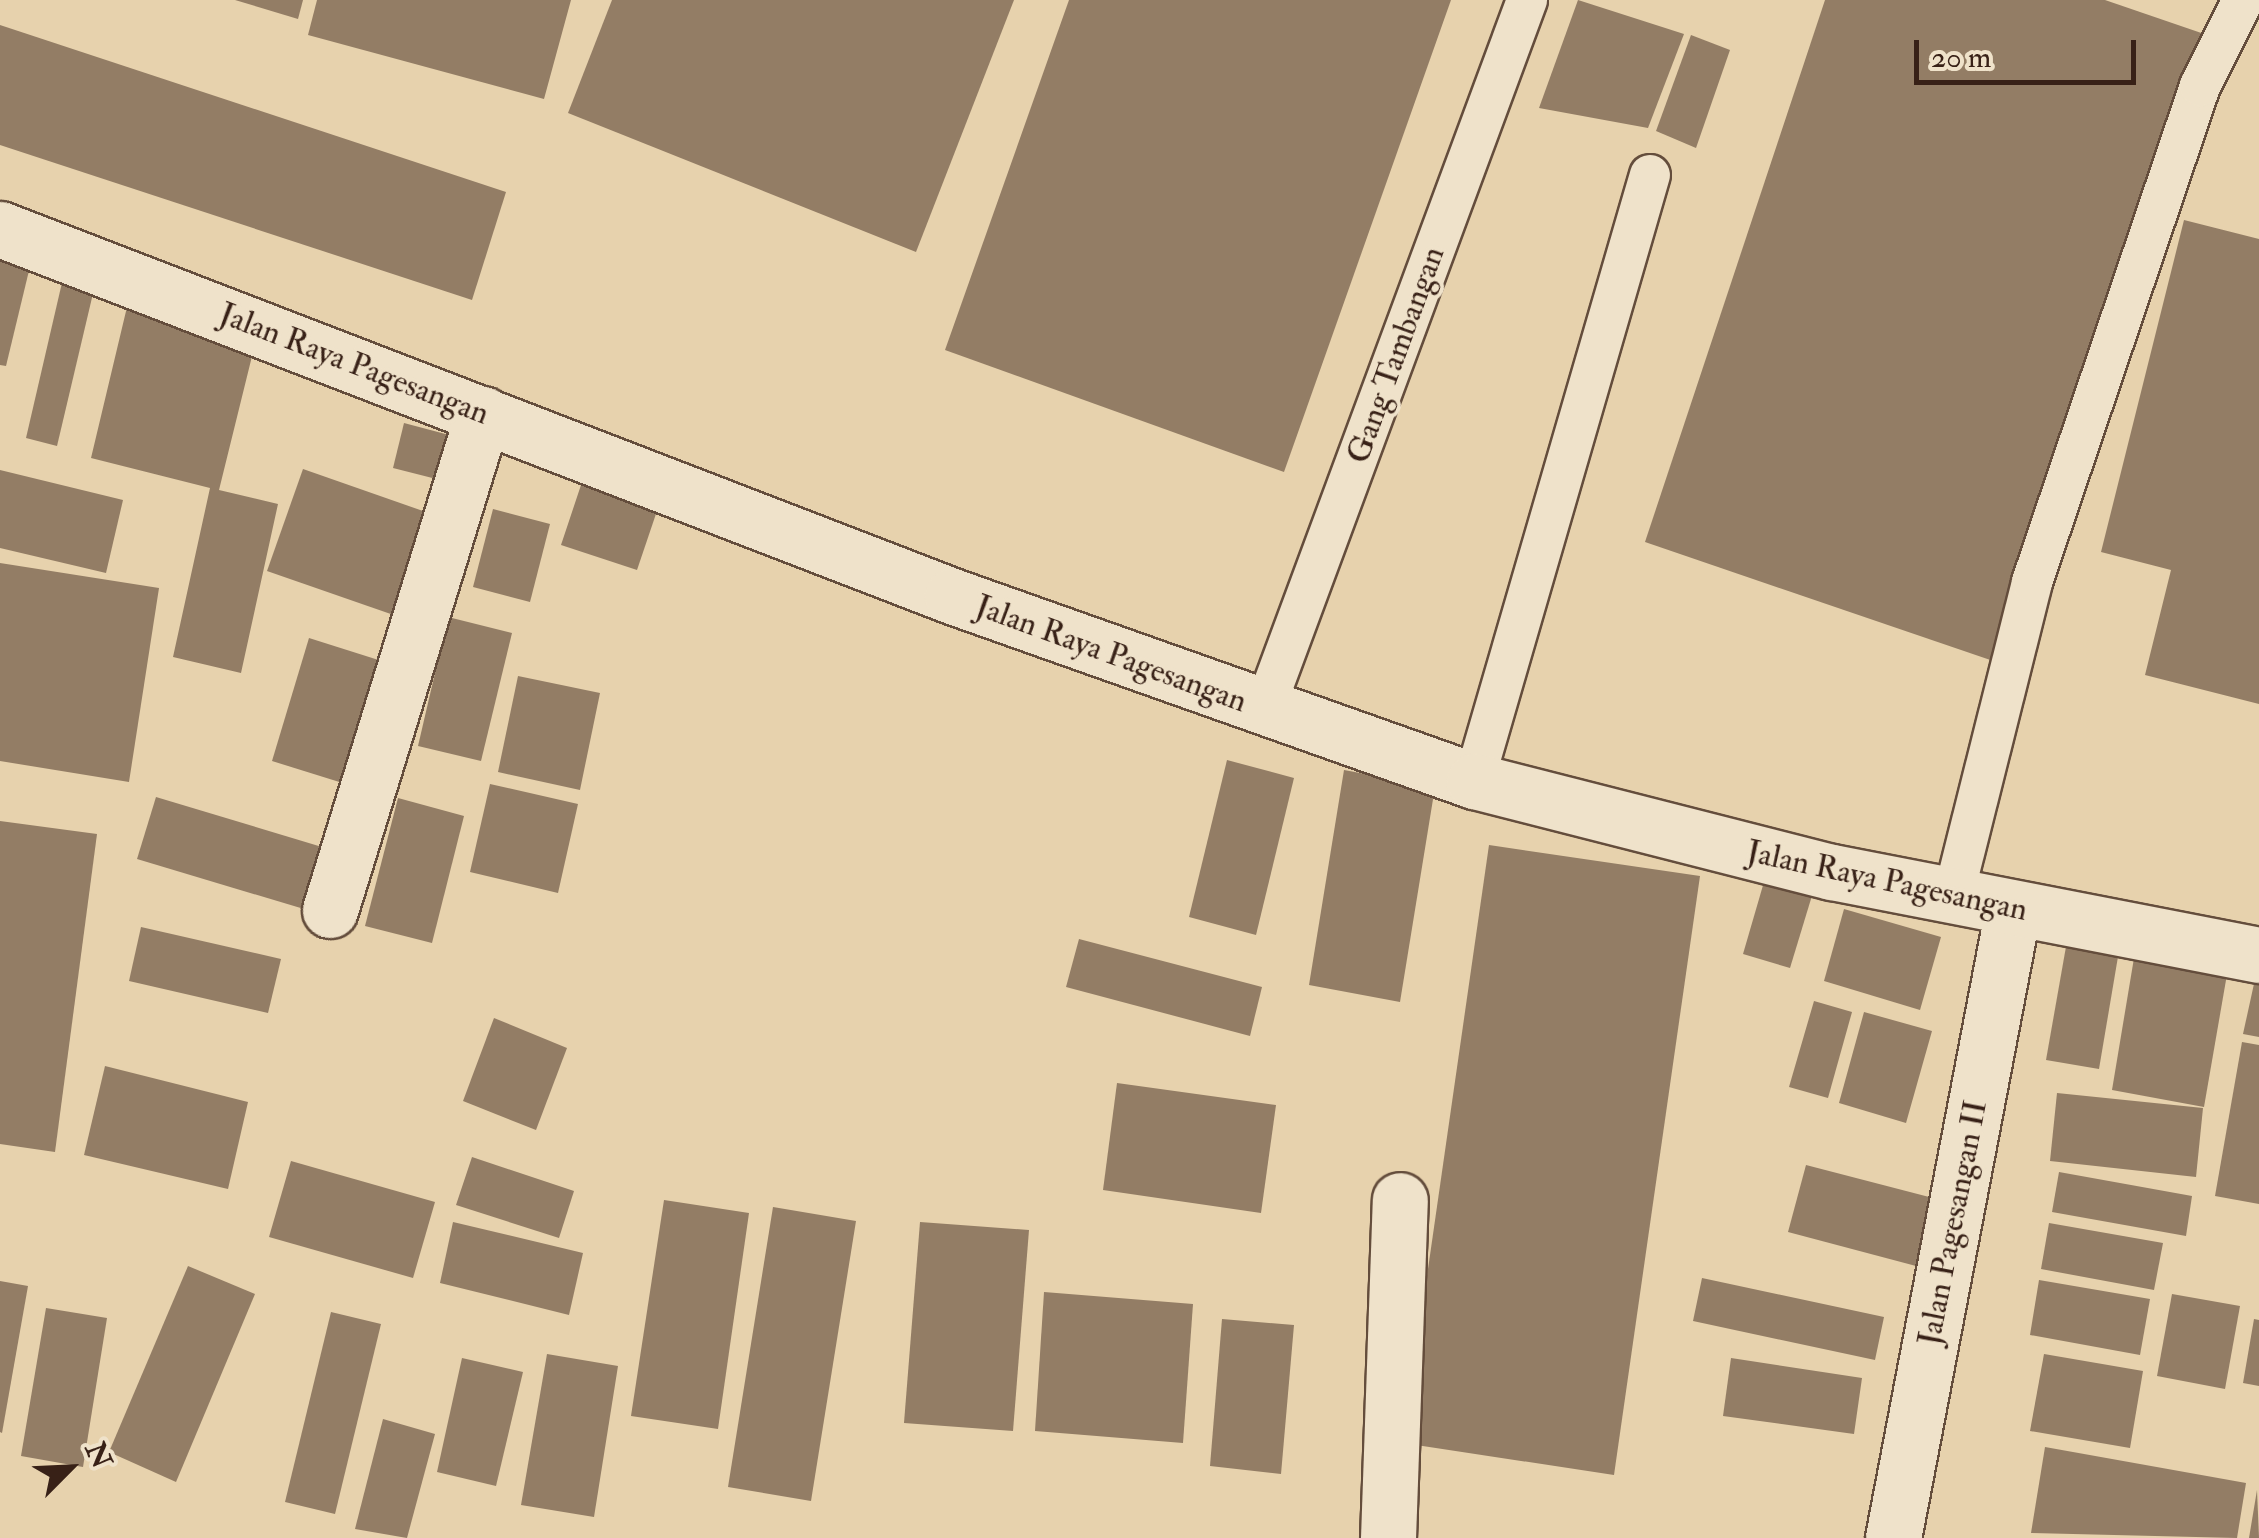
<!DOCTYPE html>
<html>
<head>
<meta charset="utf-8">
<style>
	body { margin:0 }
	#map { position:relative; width:2259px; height:1538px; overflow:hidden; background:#e7d2ad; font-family:"IM FELL Double Pica",serif }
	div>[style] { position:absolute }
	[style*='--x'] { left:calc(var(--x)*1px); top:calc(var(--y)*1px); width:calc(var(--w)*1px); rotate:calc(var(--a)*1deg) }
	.building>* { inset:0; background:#937d65 }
	.roads { filter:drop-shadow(2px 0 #644d3c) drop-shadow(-2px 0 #644d3c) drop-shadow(0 2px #644d3c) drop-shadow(0 -2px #644d3c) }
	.service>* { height:40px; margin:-20px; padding:0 20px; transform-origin:20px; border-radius:20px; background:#efe2ca }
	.minor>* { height:55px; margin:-27.5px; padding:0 27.5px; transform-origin:27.5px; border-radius:27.5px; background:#efe2ca }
	.secondary>* { height:55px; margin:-27.5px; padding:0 27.5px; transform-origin:27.5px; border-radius:27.5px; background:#efe2ca }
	span { translate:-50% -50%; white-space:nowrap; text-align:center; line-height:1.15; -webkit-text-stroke:8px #efe2ca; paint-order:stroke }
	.street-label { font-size:32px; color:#382117 }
	.north { position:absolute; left:20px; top:1418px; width:100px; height:100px; -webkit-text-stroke:8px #efe2ca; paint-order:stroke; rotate:66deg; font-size:28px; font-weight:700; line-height:40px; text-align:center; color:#382117 }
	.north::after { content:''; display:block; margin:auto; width:35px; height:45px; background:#382117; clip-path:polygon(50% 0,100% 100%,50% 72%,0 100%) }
	.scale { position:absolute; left:1914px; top:40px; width:222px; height:45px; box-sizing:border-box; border:5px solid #382117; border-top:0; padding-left:12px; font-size:30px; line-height:35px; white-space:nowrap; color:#382117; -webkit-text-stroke:8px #efe2ca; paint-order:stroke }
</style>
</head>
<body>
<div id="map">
	<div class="building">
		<div style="clip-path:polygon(235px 0,303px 0,298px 19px)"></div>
		<div style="clip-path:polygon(317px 0,571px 0,544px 99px,308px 35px)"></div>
		<div style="clip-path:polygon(612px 0,1014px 0,916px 252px,568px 113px)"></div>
		<div style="clip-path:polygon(1069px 0,1451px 0,1284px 472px,945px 350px)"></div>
		<div style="clip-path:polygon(1578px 0,1684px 34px,1648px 128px,1539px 108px)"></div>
		<div style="clip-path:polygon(1825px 0,2105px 0,2213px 37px,2005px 665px,1645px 542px)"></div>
		<div style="clip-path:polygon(0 25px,506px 192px,472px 300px,0 145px)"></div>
		<div style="clip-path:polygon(1691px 35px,1730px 50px,1696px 148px,1656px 131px)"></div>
		<div style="clip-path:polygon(2184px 220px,2259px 239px,2259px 704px,2145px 675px,2171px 570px,2101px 552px)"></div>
		<div style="clip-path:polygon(0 246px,33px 254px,6px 366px,0 365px)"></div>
		<div style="clip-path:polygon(67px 261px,99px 268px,57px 446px,26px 438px)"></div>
		<div style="clip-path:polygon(127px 307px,256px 340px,219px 490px,278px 504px,241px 673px,173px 657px,210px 488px,91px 458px)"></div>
		<div style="clip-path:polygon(404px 423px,468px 440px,456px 484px,393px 468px)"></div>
		<div style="clip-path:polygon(303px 469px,443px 518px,408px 620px,267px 571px)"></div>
		<div style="clip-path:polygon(0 470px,123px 500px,106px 573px,0 548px)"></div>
		<div style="clip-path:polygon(584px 476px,660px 502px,637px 570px,561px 545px)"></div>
		<div style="clip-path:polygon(493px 509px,550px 524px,530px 602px,473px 587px)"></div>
		<div style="clip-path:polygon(0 563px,159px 588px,129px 782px,0 761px)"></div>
		<div style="clip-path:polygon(448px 617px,512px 633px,481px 761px,418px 746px)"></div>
		<div style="clip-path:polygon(309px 638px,388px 663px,349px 785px,272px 761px)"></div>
		<div style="clip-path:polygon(518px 676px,600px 693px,580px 790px,498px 772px)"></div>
		<div style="clip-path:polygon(1227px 760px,1294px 778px,1256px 935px,1189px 917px)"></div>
		<div style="clip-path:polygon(1344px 770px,1435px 787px,1400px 1002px,1309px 985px)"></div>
		<div style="clip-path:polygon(490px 784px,578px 804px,558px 893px,470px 872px)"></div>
		<div style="clip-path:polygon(156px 797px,332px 850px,314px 912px,137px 859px)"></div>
		<div style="clip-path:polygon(398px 798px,464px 816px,432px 943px,365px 926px)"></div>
		<div style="clip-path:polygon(0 821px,97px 834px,55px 1152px,0 1144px)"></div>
		<div style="clip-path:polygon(1489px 845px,1700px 876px,1614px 1475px,1403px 1443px)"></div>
		<div style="clip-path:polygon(1766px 875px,1814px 889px,1790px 968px,1743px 954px)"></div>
		<div style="clip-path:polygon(1844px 909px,1941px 937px,1920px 1010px,1824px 981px)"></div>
		<div style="clip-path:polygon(2070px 924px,2122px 933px,2099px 1069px,2046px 1060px)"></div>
		<div style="clip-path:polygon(141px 927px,281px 959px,268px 1013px,129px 981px)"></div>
		<div style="clip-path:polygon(1079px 939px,1262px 987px,1250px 1036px,1066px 987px)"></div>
		<div style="clip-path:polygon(2137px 940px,2230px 957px,2204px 1107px,2112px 1090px)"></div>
		<div style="clip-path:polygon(2259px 961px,2259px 1037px,2243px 1034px)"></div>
		<div style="clip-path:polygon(1814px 1001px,1852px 1012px,1828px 1098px,1789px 1087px)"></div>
		<div style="clip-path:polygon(1864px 1012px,1932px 1031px,1906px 1123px,1839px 1103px)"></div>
		<div style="clip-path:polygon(494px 1018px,567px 1048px,536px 1130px,463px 1101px)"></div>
		<div style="clip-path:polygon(2242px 1042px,2259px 1045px,2259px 1204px,2215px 1196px)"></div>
		<div style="clip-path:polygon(105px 1066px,248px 1102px,228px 1189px,84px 1155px)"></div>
		<div style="clip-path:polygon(1117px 1083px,1276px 1105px,1261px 1213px,1103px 1190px)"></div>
		<div style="clip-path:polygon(2057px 1093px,2203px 1108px,2196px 1177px,2050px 1161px)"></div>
		<div style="clip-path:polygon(472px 1157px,574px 1191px,559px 1238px,456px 1205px)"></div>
		<div style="clip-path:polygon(291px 1161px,435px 1202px,413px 1278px,269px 1237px)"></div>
		<div style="clip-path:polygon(1806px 1165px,1933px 1198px,1916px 1266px,1788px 1232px)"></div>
		<div style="clip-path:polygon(2059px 1172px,2192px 1196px,2186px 1236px,2052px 1212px)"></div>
		<div style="clip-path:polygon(664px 1200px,749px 1213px,718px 1429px,631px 1416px)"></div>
		<div style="clip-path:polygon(773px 1207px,856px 1221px,811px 1501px,728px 1487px)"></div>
		<div style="clip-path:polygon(453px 1222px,583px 1253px,569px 1315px,440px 1283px)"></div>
		<div style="clip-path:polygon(920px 1222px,1029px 1230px,1013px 1431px,904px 1423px)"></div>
		<div style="clip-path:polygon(2049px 1223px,2163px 1243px,2154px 1290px,2041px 1269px)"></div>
		<div style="clip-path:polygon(188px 1266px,255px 1294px,176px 1482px,109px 1452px)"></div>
		<div style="clip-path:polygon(1702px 1278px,1884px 1317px,1875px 1360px,1693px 1321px)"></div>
		<div style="clip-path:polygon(2039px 1280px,2150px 1299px,2140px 1355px,2030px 1335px)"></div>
		<div style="clip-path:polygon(0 1281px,28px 1286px,2px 1433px,0 1432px)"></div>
		<div style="clip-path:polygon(1044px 1292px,1193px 1304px,1183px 1443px,1035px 1431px)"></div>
		<div style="clip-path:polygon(2172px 1294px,2240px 1306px,2225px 1389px,2157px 1376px)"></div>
		<div style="clip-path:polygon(46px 1308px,107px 1318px,83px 1467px,21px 1456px)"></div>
		<div style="clip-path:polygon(331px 1312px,381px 1324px,335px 1514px,285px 1502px)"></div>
		<div style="clip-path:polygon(1222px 1319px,1294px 1325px,1281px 1474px,1210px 1466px)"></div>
		<div style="clip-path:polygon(2254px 1319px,2259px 1320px,2259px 1386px,2243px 1383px)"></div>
		<div style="clip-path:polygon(547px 1354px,618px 1366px,594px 1517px,521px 1505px)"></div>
		<div style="clip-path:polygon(2044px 1354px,2143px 1371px,2130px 1448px,2030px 1431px)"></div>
		<div style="clip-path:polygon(462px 1358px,523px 1372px,496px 1486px,437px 1472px)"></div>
		<div style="clip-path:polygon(1731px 1358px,1862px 1378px,1854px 1434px,1723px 1416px)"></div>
		<div style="clip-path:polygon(383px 1419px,435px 1434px,407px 1538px,355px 1529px)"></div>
		<div style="clip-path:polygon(2045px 1447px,2246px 1483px,2237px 1538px,2031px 1533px)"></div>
		<div style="clip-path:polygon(2257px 1490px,2259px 1538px,2249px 1538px)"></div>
	</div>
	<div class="roads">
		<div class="service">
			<div style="--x:1264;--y:710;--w:757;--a:-69.67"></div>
			<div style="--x:1474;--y:781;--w:631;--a:-73.81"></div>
			<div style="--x:1953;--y:897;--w:325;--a:-75.9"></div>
			<div style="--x:2032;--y:582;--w:524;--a:-71.29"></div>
			<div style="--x:2200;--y:86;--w:96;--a:-63.4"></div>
		</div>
		<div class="minor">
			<div style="--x:330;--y:910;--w:519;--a:-72.86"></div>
			<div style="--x:1388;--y:1538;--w:338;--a:-88"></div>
			<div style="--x:1893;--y:1538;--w:640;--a:-79.2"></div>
		</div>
		<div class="secondary">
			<div style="--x:0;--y:229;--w:1020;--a:21.08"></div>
			<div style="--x:952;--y:596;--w:554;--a:19.51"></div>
			<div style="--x:1474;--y:781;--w:369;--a:14.3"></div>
			<div style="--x:1832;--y:872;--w:435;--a:11"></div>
		</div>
	</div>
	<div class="street-label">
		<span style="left:1396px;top:355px;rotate:-70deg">Gang Tambangan</span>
		<span style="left:354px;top:364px;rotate:21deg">Jalan Raya Pagesangan</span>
		<span style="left:1111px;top:654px;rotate:20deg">Jalan Raya Pagesangan</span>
		<span style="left:1887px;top:881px;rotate:12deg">Jalan Raya Pagesangan</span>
		<span style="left:1953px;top:1223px;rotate:-79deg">Jalan Pagesangan II</span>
	</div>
	<div class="north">N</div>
	<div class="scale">20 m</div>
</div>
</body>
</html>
